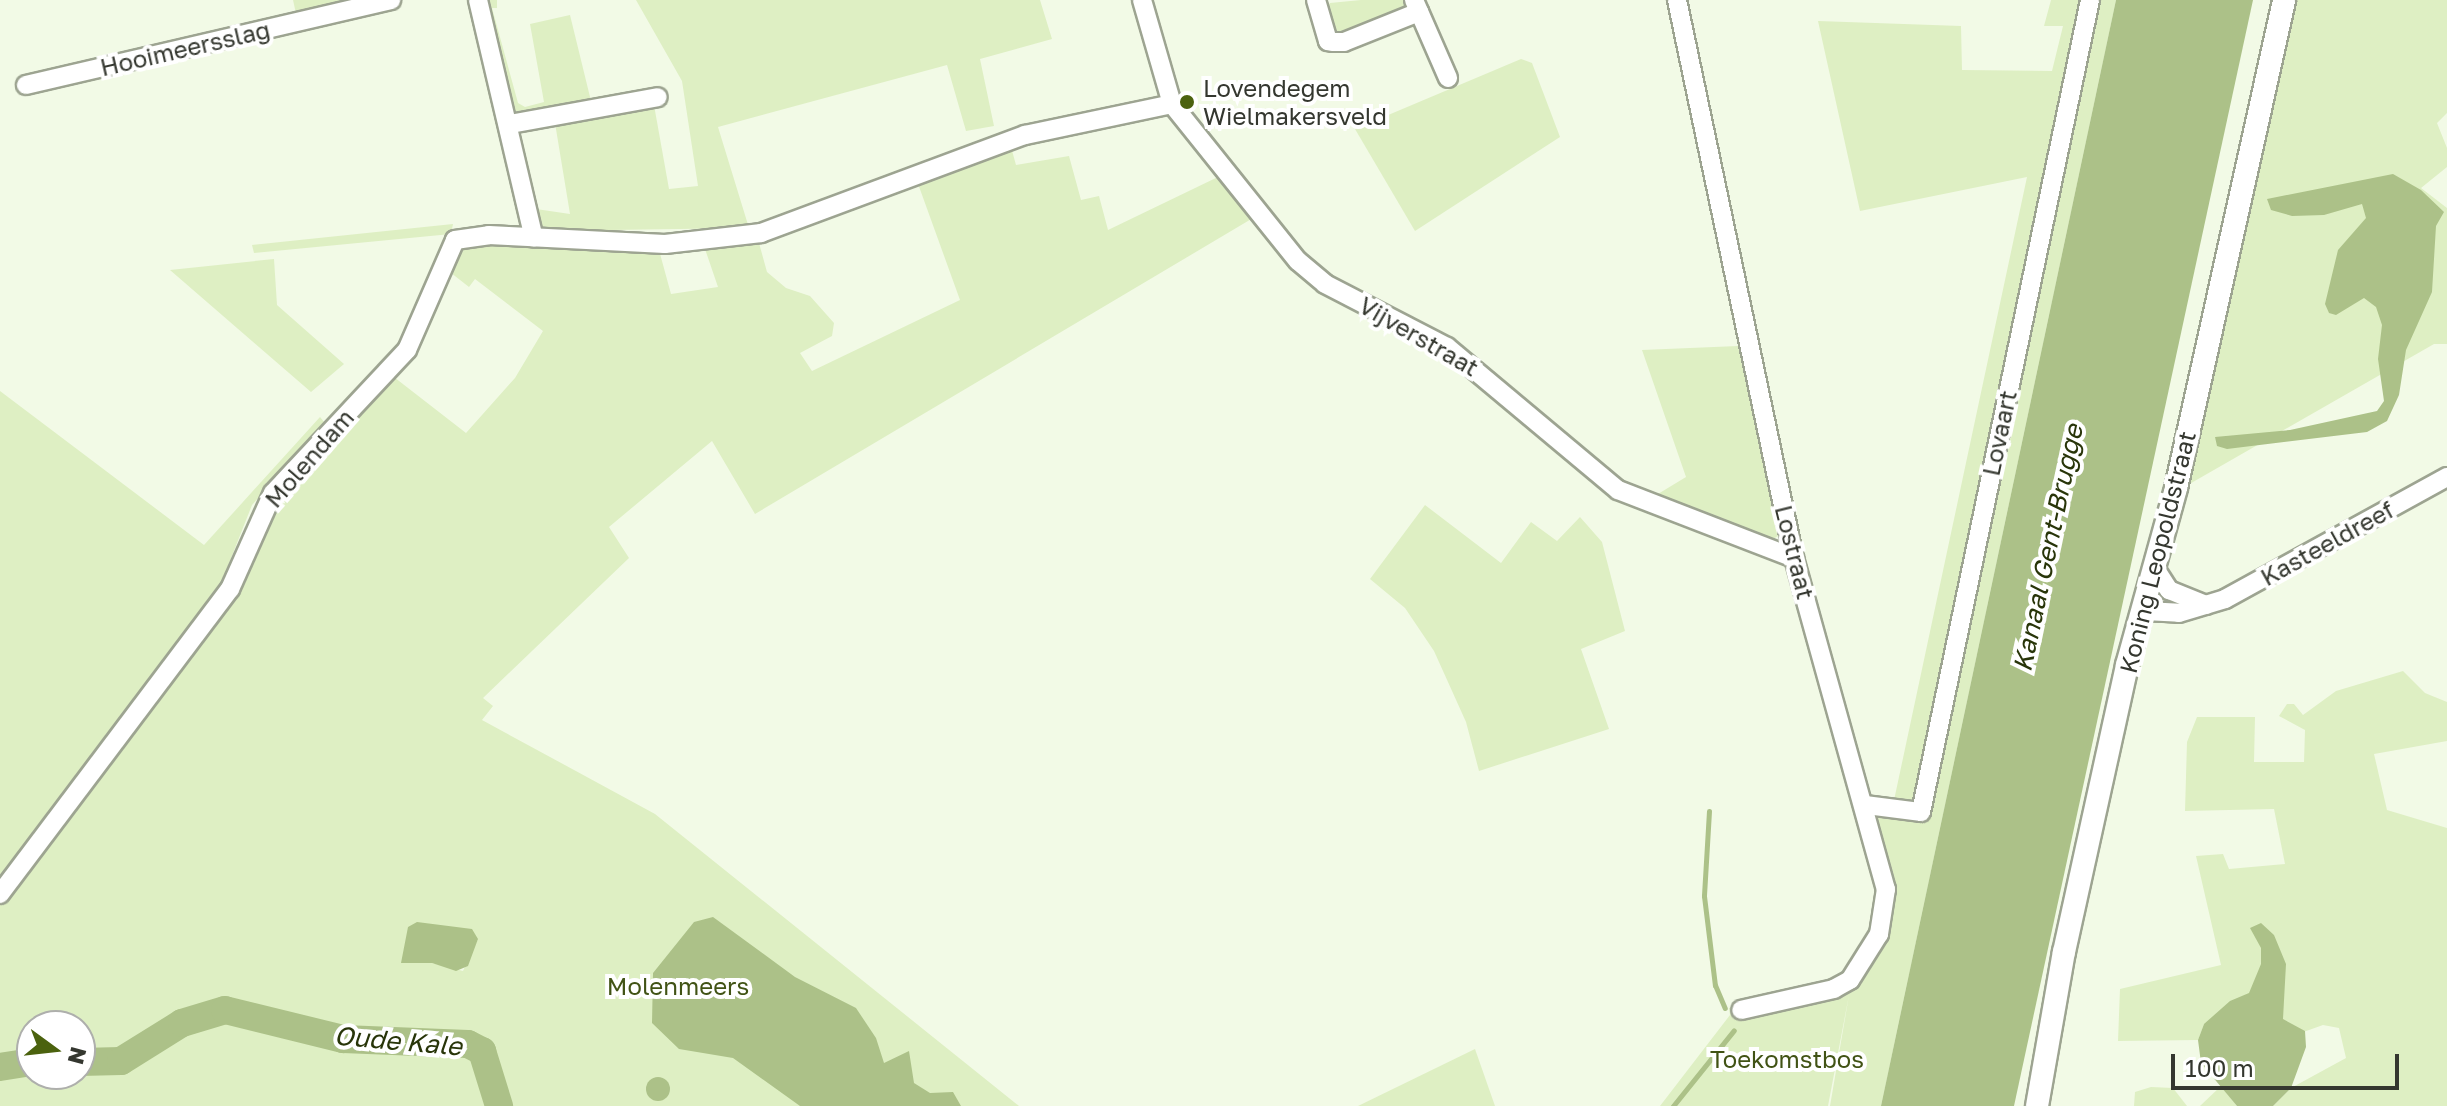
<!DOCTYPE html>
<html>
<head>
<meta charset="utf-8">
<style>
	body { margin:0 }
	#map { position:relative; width:2447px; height:1106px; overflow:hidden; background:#f2fae6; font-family:"Golos Text",sans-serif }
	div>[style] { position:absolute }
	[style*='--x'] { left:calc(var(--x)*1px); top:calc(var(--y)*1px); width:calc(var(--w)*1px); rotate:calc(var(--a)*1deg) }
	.green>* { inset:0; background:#deefc3 }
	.water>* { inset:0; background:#acc188 }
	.round { border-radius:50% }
	.stream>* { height:5px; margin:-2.5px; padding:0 2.5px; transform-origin:2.5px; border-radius:2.5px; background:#acc188 }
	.river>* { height:28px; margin:-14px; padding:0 14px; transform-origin:14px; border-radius:14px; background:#acc188 }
	.roads { filter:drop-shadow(2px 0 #9da491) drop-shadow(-2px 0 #9da491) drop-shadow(0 2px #9da491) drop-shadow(0 -2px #9da491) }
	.minor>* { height:18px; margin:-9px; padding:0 9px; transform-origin:9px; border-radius:9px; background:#fff }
	.tertiary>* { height:22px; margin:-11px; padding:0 11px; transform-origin:11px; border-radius:11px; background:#fff }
	.dots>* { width:22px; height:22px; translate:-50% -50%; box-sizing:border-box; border:4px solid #fff; border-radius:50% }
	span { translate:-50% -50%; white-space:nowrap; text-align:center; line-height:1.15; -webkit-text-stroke:8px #fff; paint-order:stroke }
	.street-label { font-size:24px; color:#34372f }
	.poi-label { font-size:24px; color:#34372f }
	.left { translate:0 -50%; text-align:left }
	.park-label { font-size:24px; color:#415315 }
	.water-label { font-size:26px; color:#283509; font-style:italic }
	.north { position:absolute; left:16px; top:1010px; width:80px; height:80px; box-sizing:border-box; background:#fff; border:2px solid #aeafac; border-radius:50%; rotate:105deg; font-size:22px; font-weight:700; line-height:32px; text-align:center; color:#34372f }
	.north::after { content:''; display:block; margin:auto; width:28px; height:36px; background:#4b620e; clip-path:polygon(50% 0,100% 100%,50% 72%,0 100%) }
	.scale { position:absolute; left:2171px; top:1054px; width:228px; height:36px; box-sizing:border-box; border:4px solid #34372f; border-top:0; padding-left:10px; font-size:24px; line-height:28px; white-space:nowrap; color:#34372f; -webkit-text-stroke:6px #fff; paint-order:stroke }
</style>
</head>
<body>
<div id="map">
	<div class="green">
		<div style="clip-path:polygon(293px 0,372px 0,297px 18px)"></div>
		<div style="clip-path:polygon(484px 0,497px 0,497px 8px,492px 8px,518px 103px,525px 107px,544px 102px,530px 24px,570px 15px,591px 101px,512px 112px)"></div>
		<div style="clip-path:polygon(636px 0,1040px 0,1052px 39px,980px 59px,994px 126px,966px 131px,947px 65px,718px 127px,749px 228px,539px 231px,536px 209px,570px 214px,555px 123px,654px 105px,669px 189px,698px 186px,682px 81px)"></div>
		<div style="clip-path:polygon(1361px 0,1407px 0,1408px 2px,1407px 9px,1342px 38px,1332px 36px,1325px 10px,1330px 3px)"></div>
		<div style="clip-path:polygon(2051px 0,2116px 0,1881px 1106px,1830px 1106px,1849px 995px,1828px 1106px,1660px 1106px,1730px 1015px,1729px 1008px,1738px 1006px,1741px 1019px,1842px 989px,1884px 910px,1866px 805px,1893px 805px,2027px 177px,1860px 211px,1818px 21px,1961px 26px,1962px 70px,2052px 71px,2063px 26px,2044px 26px)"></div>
		<div style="clip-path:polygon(2293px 0,2447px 0,2447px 113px,2437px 123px,2447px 148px,2447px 167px,2421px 188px,2447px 208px,2447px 344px,2434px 344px,2186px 486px)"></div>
		<div style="clip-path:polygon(1521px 59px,1532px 63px,1560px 137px,1415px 231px,1355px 129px)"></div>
		<div style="clip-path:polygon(evenodd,1011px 147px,1016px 165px,1069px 156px,1081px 200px,1099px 196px,1108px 230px,1220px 176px,1253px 218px,755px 514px,712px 441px,609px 527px,629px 558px,483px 698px,493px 706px,482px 720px,655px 814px,1019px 1106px,506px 1106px,495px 1055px,468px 1050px,492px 1106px,0 1106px,0 1077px,32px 1069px,32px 1074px,80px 1074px,80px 1067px,92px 1066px,89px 1056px,80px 1055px,80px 1026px,32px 1026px,32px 1056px,0 1060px,0 903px,229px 599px,276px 498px,390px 374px,466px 433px,515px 378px,543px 331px,475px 279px,469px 287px,446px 269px,451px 253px,468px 241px,659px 250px,671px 294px,718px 287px,705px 249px,759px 243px,767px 272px,786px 288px,810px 296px,834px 323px,832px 336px,800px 353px,812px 371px,960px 300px,917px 181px,1011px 147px,478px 939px,463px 971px,432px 963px,478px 939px)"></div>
		<div style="clip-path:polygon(453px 224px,451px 234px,254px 253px,252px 245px)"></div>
		<div style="clip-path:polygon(274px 259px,277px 305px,344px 364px,311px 392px,170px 270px)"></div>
		<div style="clip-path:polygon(1738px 346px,1779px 527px,1778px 536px,1770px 541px,1653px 497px,1686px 477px,1642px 350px)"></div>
		<div style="clip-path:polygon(0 391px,204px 545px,320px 417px,325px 423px,252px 505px,222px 581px,0 882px)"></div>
		<div style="clip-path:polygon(1425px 505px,1501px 563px,1531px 522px,1557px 541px,1580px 517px,1602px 542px,1625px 631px,1581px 649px,1609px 729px,1479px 771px,1466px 722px,1434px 651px,1405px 608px,1370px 579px)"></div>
		<div style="clip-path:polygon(2403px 671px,2425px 693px,2447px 702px,2447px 741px,2374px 754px,2387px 810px,2447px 828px,2447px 1106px,2273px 1106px,2291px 1088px,2346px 1058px,2339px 1028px,2323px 1025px,2273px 1043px,2204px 1024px,2198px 1040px,2118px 1041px,2120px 989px,2221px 965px,2196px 856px,2223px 854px,2229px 869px,2285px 864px,2274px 809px,2185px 811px,2187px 742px,2197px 717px,2255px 717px,2254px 762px,2304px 762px,2305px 730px,2279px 716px,2287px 704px,2294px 704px,2303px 715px,2336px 691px)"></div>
		<div style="clip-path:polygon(1475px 1049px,1495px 1106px,1358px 1106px)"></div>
		<div style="clip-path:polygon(2221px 1086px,2237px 1106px,2200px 1106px)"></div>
		<div style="clip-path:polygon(2151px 1087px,2173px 1088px,2187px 1106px,2134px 1106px,2135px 1092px)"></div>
	</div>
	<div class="water">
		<div style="clip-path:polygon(2116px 0,2253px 0,2014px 1106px,1881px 1106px)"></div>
		<div style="clip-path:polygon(2393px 174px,2421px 190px,2444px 212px,2436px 226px,2432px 292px,2406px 350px,2399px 395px,2387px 421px,2367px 432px,2227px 449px,2217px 446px,2215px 437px,2290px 430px,2377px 411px,2384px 401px,2378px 359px,2382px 325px,2376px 307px,2364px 298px,2336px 315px,2329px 313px,2325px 304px,2338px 250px,2366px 218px,2362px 204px,2324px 215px,2292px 216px,2271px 210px,2267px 199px)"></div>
		<div style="clip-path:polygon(713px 917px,795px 977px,856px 1008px,876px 1038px,884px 1063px,909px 1051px,914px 1083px,930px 1093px,953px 1092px,961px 1106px,800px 1106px,733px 1058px,679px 1049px,652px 1023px,653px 973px,694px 922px)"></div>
		<div style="clip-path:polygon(417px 922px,472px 929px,478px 939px,468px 966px,456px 971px,432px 963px,401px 963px,408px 927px)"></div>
		<div style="clip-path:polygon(2261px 923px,2274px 935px,2286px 964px,2283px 1019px,2305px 1031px,2306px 1047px,2291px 1088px,2273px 1106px,2237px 1106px,2201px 1063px,2198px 1040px,2204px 1024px,2230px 1001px,2249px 993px,2261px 964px,2261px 948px,2250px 928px)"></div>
		<div class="round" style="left:646px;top:1077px;width:24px;height:24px"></div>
	</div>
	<div class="stream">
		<div style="--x:1709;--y:811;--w:85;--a:93.4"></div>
		<div style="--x:1704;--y:896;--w:90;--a:83"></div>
		<div style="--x:1715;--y:985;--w:25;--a:67"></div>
		<div style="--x:1673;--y:1106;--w:97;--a:-51.2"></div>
	</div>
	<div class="river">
		<div style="--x:80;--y:1062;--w:41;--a:-1.4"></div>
		<div style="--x:121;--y:1061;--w:72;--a:-31.9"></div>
		<div style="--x:182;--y:1023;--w:45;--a:-16.8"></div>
		<div style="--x:225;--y:1010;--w:122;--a:13.8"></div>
		<div style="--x:343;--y:1039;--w:125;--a:2.3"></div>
		<div style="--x:468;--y:1044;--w:16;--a:27"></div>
		<div style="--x:482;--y:1051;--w:58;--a:72.8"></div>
		<div style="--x:0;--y:1067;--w:32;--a:-9"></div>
	</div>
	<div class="roads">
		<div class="minor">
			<div style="--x:478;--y:0;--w:244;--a:76.8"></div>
			<div style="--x:1142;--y:0;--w:108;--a:73.9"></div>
			<div style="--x:1172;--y:104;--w:201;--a:51.3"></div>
			<div style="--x:1298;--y:261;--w:35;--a:40"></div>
			<div style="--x:1325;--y:284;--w:137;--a:27.3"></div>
			<div style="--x:1447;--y:347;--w:223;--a:39.9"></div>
			<div style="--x:1618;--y:490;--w:189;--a:21.1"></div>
			<div style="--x:1316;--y:0;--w:43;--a:73.7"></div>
			<div style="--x:1328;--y:41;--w:5;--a:11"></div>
			<div style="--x:1333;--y:42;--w:11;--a:0"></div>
			<div style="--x:1344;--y:42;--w:81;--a:-21.8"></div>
			<div style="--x:1414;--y:0;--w:85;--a:66.4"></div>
			<div style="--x:1677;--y:0;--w:570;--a:78.16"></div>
			<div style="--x:1794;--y:558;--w:344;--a:74.5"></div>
			<div style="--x:1886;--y:889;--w:46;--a:98.8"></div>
			<div style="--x:1879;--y:934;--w:54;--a:122.2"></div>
			<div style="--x:1850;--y:980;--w:18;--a:151"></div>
			<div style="--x:1834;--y:989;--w:95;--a:167.3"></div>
			<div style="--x:26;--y:85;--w:375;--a:-13.1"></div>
			<div style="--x:510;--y:124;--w:150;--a:-10.3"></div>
			<div style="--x:2156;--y:570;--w:24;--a:57"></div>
			<div style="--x:2169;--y:590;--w:40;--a:22"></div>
			<div style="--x:2145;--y:611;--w:34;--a:3"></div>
			<div style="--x:2179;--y:613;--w:48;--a:-16.9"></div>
			<div style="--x:2225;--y:599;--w:253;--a:-28.8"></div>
			<div style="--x:1866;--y:805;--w:55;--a:7.3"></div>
			<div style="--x:1921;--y:812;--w:829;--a:-78.24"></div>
			<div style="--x:0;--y:894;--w:382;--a:-53"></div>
			<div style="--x:230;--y:589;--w:105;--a:-65.9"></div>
			<div style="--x:273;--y:493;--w:196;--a:-46.9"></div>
			<div style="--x:407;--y:350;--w:120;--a:-66.4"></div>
			<div style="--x:455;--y:240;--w:34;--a:-8"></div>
			<div style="--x:489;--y:235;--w:176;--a:2.9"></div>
			<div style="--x:665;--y:244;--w:97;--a:-6.5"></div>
			<div style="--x:761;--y:233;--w:282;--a:-20.4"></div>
			<div style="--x:1025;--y:135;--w:150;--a:-11.9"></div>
		</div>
		<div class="tertiary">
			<div style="--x:2037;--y:1106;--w:156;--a:-80.1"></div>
			<div style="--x:2064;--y:952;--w:294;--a:-77.6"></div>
			<div style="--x:2127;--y:665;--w:184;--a:-74.5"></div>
			<div style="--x:2176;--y:488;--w:500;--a:-77.5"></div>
		</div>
	</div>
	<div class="dots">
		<div style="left:1187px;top:102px;background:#4b620e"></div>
	</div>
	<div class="street-label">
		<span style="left:185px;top:48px;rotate:-13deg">Hooimeersslag</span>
		<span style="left:1419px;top:336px;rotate:30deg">Vijverstraat</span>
		<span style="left:1999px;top:433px;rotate:-78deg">Lovaart</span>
		<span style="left:309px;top:458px;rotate:-49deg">Molendam</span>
		<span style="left:2327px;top:543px;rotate:-29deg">Kasteeldreef</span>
		<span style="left:1795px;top:552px;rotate:76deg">Lostraat</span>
		<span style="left:2157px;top:552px;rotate:-76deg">Koning Leopoldstraat</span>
	</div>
	<div class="poi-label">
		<span class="left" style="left:1203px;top:102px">Lovendegem<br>Wielmakersveld</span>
	</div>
	<div class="park-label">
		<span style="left:678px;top:986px">Molenmeers</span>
		<span style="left:1787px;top:1059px">Toekomstbos</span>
	</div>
	<div class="water-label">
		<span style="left:2048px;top:548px;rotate:-78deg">Kanaal Gent-Brugge</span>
		<span style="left:398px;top:1041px;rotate:5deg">Oude Kale</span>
	</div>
	<div class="north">N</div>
	<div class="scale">100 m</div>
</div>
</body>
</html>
